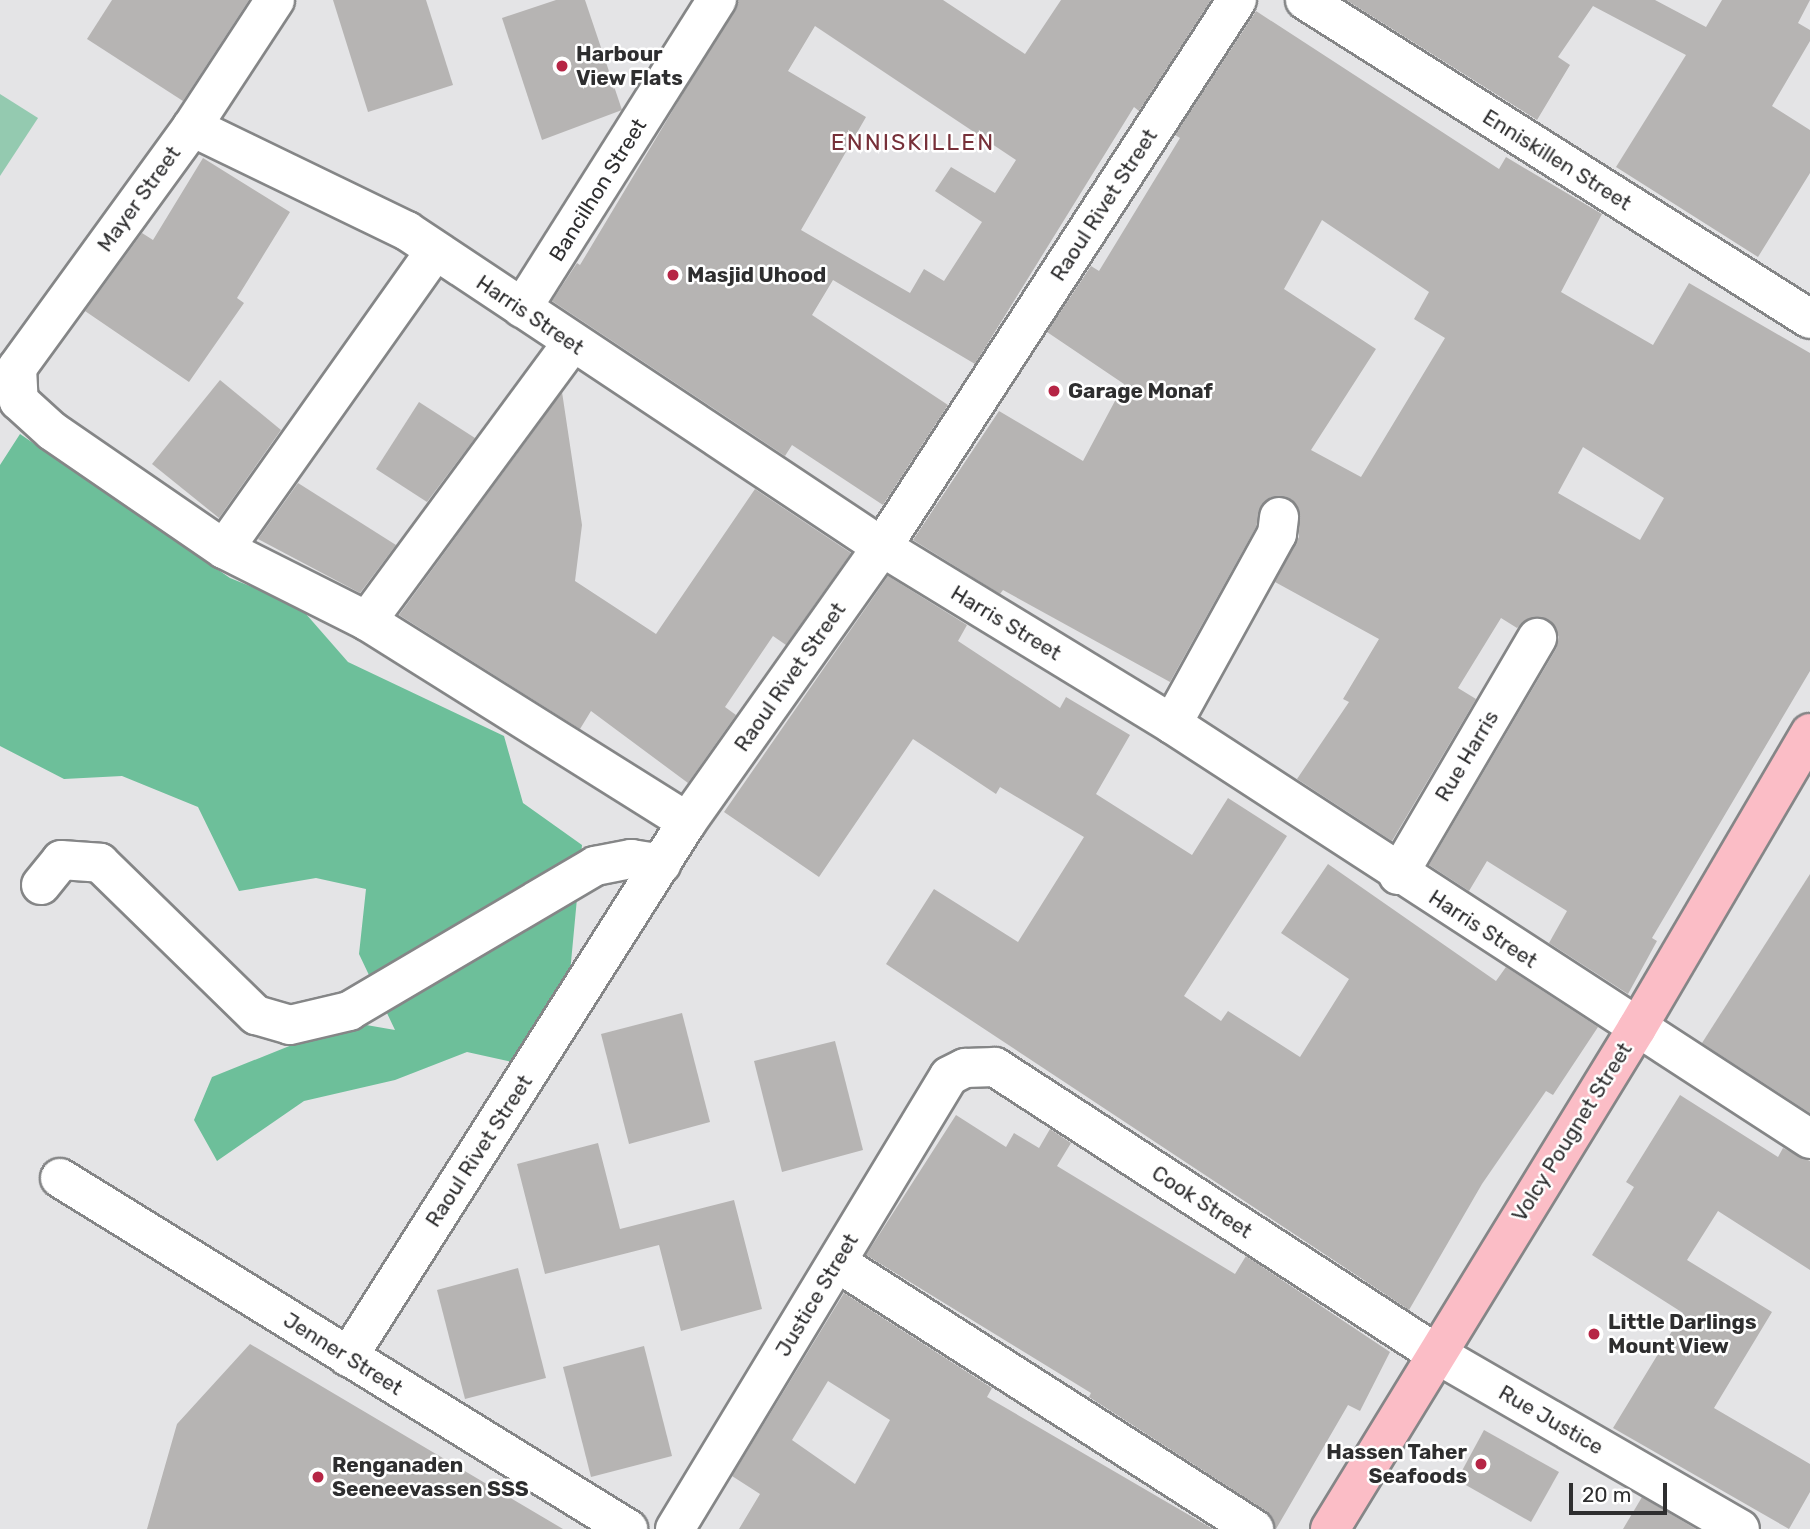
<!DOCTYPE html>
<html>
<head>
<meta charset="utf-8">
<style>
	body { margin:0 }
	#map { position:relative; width:1810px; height:1529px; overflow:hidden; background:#e4e4e6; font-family:Rubik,sans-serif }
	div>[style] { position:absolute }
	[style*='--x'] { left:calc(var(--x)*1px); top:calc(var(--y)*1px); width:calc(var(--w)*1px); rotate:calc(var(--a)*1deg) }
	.green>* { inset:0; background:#94cab0 }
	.forest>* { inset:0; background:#6dbf9a }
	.building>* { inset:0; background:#b6b4b3 }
	.roads { filter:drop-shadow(2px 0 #858687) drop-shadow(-2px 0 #858687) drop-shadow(0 2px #858687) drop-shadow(0 -2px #858687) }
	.minor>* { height:38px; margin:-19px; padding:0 19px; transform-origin:19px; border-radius:19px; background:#fff }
	.major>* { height:38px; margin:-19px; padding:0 19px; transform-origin:19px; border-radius:19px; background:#fbbdc6 }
	.dots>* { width:19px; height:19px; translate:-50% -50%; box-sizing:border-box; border:4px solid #fff; border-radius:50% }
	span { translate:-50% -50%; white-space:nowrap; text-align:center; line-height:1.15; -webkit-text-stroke:5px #fff; paint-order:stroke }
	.poi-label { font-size:21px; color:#2e2e2f; font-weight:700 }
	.left { translate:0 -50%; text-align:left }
	.right { translate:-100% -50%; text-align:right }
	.street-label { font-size:21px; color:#2e2e2f }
	.neighbourhood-label { font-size:23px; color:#773039; letter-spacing:2px }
	.scale { position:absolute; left:1569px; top:1483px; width:98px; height:32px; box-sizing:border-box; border:4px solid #2e2e2f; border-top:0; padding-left:9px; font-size:21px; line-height:24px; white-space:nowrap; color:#2e2e2f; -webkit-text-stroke:5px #fff; paint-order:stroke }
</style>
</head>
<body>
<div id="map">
	<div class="green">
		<div style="clip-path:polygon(0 94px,38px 118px,0 176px)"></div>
	</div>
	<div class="forest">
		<div style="clip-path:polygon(20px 434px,230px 578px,299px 606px,348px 662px,504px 736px,523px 803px,582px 845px,570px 973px,521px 1064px,467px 1052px,395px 1080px,304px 1101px,217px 1161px,194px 1120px,212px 1077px,349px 1022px,395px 1030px,359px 954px,366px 889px,316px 878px,239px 891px,198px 807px,122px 776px,64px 779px,0 746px,0 465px)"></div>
	</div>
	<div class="building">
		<div style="clip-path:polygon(112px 0,249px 0,183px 101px,87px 39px)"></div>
		<div style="clip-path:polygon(333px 0,426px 0,453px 85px,368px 112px)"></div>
		<div style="clip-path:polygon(556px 0,585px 0,622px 110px,542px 140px,502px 18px)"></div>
		<div style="clip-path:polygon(evenodd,739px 0,943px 0,1025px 54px,1061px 0,1211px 0,1139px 111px,1134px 107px,975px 364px,833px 280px,812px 315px,948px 405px,883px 505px,792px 445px,785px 456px,552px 301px,577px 263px,580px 265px,739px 0,815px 26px,1016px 160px,995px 193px,951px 167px,935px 191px,982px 222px,944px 281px,924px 269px,910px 293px,801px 230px,866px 117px,788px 71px,815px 26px)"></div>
		<div style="clip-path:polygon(1346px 0,1655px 0,1706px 27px,1722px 0,1810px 0,1798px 23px,1810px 30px,1810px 41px,1772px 106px,1810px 130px,1810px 173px,1758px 257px,1616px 167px,1686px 55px,1593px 6px,1558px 57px,1570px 65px,1537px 120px)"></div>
		<div style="clip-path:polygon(evenodd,1256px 11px,1499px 169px,1506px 157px,1602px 214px,1561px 292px,1653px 345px,1689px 283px,1810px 353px,1810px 671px,1652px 938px,1657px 941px,1628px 994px,1549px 943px,1567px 911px,1487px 861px,1469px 891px,1429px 865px,1556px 649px,1559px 637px,1549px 620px,1527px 619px,1517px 628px,1501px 618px,1458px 688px,1476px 699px,1392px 841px,1297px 779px,1349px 702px,1343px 699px,1379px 639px,1275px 582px,1299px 537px,1299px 509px,1291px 499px,1271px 497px,1261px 505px,1256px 527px,1170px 682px,1003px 590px,1000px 594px,913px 540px,999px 411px,1083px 461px,1124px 384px,1047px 332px,1091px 266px,1099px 271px,1180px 138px,1175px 135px,1256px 11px,1322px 220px,1429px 292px,1414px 319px,1445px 338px,1361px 477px,1311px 450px,1376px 349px,1284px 289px,1322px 220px,1256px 11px,1583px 447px,1664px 498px,1640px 540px,1558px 493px,1583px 447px)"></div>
		<div style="clip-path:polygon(203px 158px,290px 212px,237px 298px,244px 303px,189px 382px,85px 311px,142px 233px,153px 240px)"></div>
		<div style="clip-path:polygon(220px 380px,281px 430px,219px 518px,152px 464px)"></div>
		<div style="clip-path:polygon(562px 392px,582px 525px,575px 581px,656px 634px,755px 489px,851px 553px,786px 645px,773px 636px,725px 707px,736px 715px,688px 783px,591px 711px,580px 729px,399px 615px)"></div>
		<div style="clip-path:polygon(419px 402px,475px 438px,427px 502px,376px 469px)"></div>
		<div style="clip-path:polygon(298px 483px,396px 545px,360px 593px,258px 539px)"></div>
		<div style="clip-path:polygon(888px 576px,967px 625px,958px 641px,1060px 708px,1066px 697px,1130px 735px,1096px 794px,1192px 855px,1228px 798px,1287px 836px,1184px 996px,1221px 1021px,1228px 1011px,1300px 1057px,1349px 979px,1281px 933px,1328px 864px,1496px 981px,1506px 967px,1598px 1027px,1553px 1095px,1546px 1091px,1482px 1184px,1409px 1310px,886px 964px,934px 889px,1018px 942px,1084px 837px,1000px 787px,996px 794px,913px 739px,819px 877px,724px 812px)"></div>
		<div style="clip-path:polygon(1810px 874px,1810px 1113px,1702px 1043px)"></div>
		<div style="clip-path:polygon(682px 1013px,710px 1122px,629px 1144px,601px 1034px)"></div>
		<div style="clip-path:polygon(835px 1041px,863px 1150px,782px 1172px,754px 1061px)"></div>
		<div style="clip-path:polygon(1680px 1095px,1778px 1157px,1783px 1148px,1810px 1161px,1810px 1270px,1718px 1211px,1687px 1260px,1772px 1312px,1714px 1408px,1810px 1464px,1810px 1492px,1789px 1529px,1613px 1428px,1683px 1313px,1592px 1255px,1634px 1187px,1626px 1182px)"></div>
		<div style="clip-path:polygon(956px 1115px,1006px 1147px,1014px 1133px,1039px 1148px,1050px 1129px,1071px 1143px,1057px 1166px,1235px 1274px,1246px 1256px,1390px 1352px,1360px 1411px,1348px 1405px,1276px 1529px,1266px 1511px,1089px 1397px,1091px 1393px,866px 1255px)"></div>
		<div style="clip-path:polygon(598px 1143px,620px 1229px,734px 1200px,762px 1309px,681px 1331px,659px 1245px,545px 1274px,517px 1164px)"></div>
		<div style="clip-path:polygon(518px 1268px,546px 1378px,465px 1399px,437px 1290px)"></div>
		<div style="clip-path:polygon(evenodd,844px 1293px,992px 1388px,987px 1397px,1213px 1529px,739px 1529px,760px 1494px,732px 1476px,844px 1293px,828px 1381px,890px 1420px,855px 1484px,792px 1440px,828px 1381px)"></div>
		<div style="clip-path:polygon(250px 1344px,485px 1483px,563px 1529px,147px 1529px,177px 1424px)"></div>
		<div style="clip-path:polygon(644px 1346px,672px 1456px,591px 1477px,563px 1367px)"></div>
		<div style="clip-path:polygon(1484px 1430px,1559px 1472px,1531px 1522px,1457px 1480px)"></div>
		<div style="clip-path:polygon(1642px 1497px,1696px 1529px,1623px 1529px)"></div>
	</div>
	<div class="roads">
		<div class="minor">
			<div style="--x:275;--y:0;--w:152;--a:123.2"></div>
			<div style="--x:192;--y:127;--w:298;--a:126"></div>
			<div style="--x:17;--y:368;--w:33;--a:87"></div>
			<div style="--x:19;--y:401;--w:45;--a:42.3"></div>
			<div style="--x:52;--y:431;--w:209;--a:34.5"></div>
			<div style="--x:224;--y:549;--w:160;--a:26.7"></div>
			<div style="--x:367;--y:621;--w:378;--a:32.1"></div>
			<div style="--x:1305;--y:0;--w:597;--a:32.28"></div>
			<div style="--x:192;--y:127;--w:239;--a:25.8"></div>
			<div style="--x:407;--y:231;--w:571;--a:33.63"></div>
			<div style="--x:882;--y:547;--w:340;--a:31.4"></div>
			<div style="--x:1172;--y:724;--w:761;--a:33.04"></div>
			<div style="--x:522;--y:308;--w:365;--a:-57.7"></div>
			<div style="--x:224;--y:549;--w:365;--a:-54.7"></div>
			<div style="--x:367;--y:621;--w:344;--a:-53.6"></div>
			<div style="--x:1172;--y:724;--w:217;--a:-61.1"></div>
			<div style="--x:1277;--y:534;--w:17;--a:-83"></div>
			<div style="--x:1398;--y:875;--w:275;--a:-59.6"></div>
			<div style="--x:41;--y:885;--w:32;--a:-51"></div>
			<div style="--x:61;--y:860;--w:39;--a:4"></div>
			<div style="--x:100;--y:863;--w:218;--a:44.3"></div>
			<div style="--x:256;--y:1015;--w:35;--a:16"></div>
			<div style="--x:290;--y:1025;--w:61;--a:-13.3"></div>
			<div style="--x:349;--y:1011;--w:286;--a:-30.5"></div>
			<div style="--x:595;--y:866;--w:37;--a:-11"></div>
			<div style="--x:631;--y:859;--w:31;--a:9"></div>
			<div style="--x:60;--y:1178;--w:668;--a:31.71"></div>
			<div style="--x:838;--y:1263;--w:494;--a:32.6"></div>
			<div style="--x:348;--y:1357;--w:633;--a:-57.64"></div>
			<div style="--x:687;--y:822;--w:337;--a:-54.7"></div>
			<div style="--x:882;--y:547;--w:652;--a:-57.02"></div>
			<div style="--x:675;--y:1529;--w:529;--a:-58.83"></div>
			<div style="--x:949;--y:1076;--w:18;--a:-27"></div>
			<div style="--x:965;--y:1068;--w:30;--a:-2"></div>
			<div style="--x:995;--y:1067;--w:525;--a:33.02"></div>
			<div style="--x:1435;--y:1353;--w:352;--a:30"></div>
		</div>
		<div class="major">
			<div style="--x:1330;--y:1529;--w:588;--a:-58.5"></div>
			<div style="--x:1637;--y:1028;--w:342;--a:-59.6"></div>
		</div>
	</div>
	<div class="dots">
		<div style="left:562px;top:66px;background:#b62545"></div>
		<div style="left:673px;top:275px;background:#b62545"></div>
		<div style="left:1054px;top:391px;background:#b62545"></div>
		<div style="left:1594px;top:1334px;background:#b62545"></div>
		<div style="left:1481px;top:1464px;background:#b62545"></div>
		<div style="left:318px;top:1477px;background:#b62545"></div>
	</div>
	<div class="poi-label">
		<span class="left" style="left:576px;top:66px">Harbour<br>View Flats</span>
		<span class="left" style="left:687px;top:275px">Masjid Uhood</span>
		<span class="left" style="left:1068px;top:391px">Garage Monaf</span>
		<span class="left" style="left:1608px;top:1334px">Little Darlings<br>Mount View</span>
		<span class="right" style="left:1467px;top:1464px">Hassen Taher<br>Seafoods</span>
		<span class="left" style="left:332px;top:1477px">Renganaden<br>Seeneevassen SSS</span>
	</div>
	<div class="street-label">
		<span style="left:1557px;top:160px;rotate:32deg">Enniskillen Street</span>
		<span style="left:598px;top:190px;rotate:-58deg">Bancilhon Street</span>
		<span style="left:139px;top:199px;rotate:-54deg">Mayer Street</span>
		<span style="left:1104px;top:205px;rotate:-57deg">Raoul Rivet Street</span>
		<span style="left:530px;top:315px;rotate:34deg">Harris Street</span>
		<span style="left:1006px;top:623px;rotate:31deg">Harris Street</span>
		<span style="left:790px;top:677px;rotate:-55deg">Raoul Rivet Street</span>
		<span style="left:1467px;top:756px;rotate:-59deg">Rue Harris</span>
		<span style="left:1483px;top:929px;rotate:33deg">Harris Street</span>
		<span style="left:1572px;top:1132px;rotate:-58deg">Volcy Pougnet Street</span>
		<span style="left:479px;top:1151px;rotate:-57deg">Raoul Rivet Street</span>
		<span style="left:1202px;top:1202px;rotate:33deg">Cook Street</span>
		<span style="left:817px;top:1295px;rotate:-59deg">Justice Street</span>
		<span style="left:343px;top:1354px;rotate:32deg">Jenner Street</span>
		<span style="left:1551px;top:1420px;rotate:30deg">Rue Justice</span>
	</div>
	<div class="neighbourhood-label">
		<span style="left:913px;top:142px">ENNISKILLEN</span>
	</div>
	<div class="scale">20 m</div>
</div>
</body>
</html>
